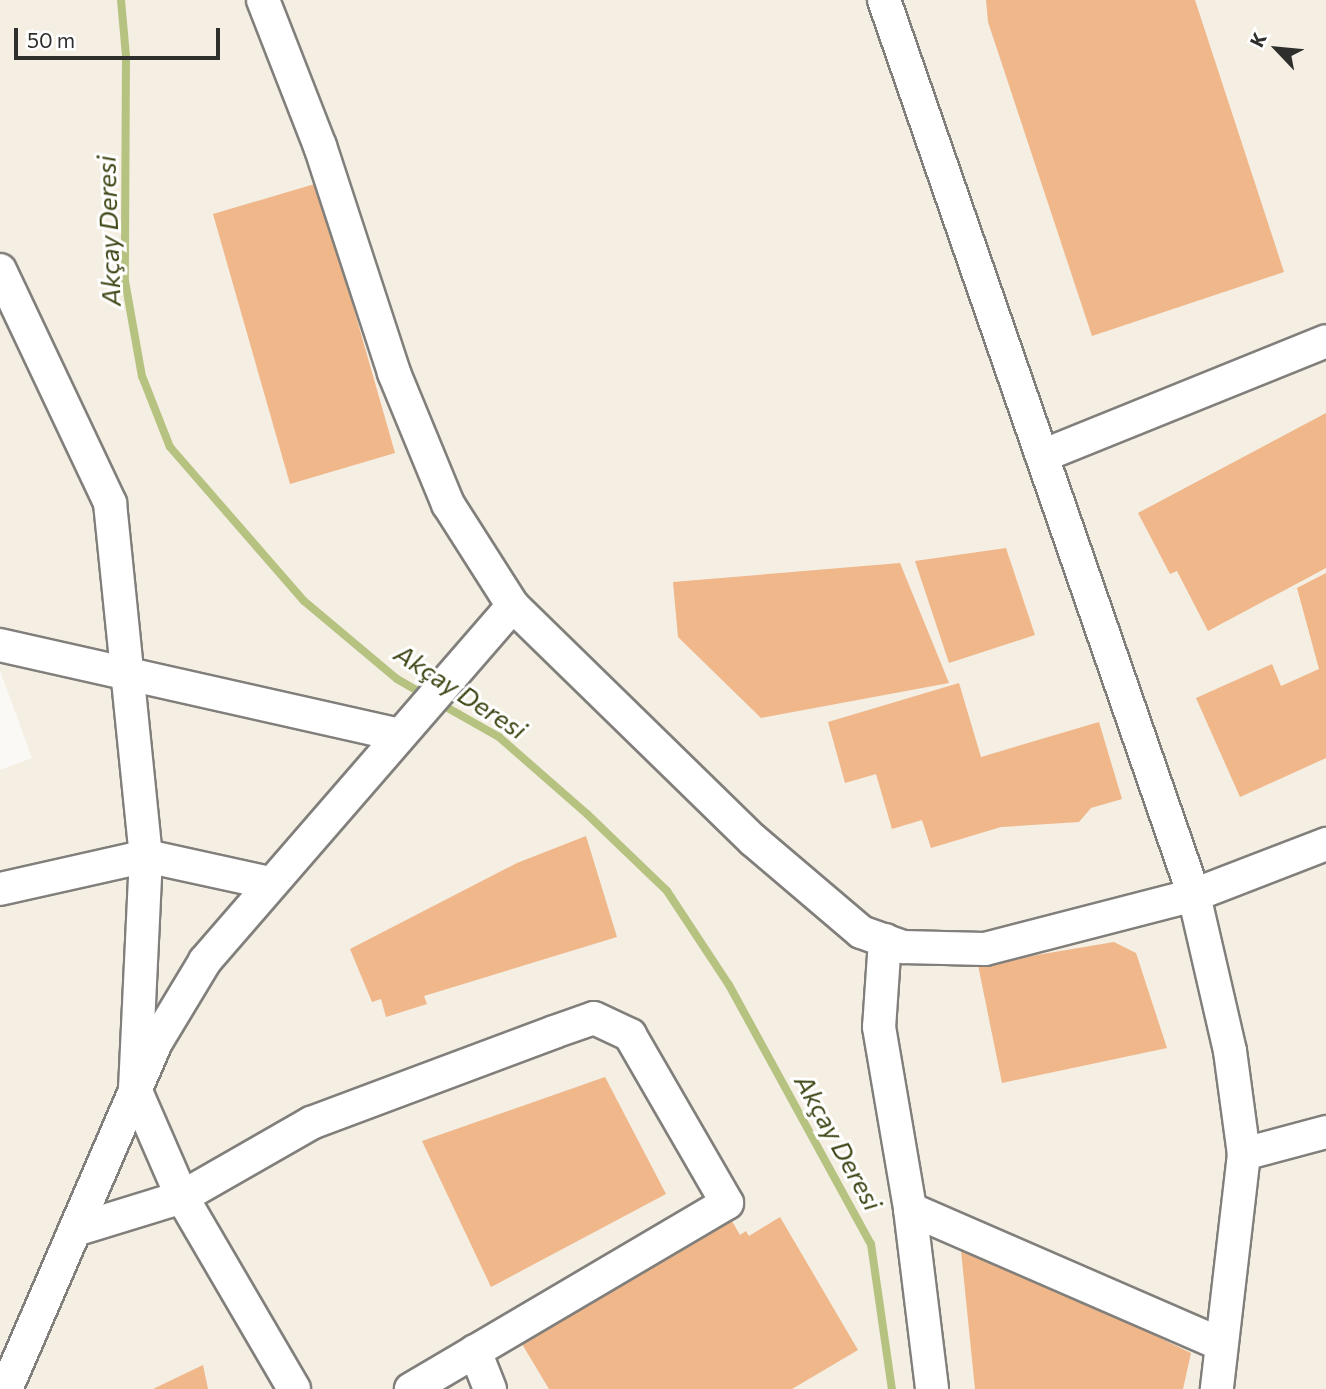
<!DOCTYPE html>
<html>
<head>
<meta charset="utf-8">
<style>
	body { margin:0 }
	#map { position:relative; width:1326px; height:1389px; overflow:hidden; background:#fbf9f6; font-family:Commissioner,sans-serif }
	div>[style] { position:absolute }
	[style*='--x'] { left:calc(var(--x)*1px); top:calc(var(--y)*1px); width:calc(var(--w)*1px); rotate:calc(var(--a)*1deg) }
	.built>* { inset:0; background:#f4eee3 }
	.stream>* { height:8px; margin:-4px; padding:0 4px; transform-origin:4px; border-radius:4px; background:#b6c280 }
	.building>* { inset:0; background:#efb78a }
	.roads { filter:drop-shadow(2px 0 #817f7b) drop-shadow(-2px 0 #817f7b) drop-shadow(0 2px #817f7b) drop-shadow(0 -2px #817f7b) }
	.street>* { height:32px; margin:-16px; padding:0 16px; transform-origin:16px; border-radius:16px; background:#fff }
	span { translate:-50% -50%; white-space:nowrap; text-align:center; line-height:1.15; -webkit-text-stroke:6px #fff; paint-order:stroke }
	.water-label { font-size:26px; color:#3e4514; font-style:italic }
	.north { position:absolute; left:1242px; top:14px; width:70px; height:70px; -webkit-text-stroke:5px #fff; paint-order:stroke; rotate:296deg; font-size:19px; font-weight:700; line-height:28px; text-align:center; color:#2e2e2c }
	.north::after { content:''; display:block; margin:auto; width:24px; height:32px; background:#2e2e2c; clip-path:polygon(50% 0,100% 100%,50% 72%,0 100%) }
	.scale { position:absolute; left:14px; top:28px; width:206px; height:32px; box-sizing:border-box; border:4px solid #2e2e2c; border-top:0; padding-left:9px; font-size:21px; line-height:24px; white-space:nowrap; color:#2e2e2c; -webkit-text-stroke:5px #fff; paint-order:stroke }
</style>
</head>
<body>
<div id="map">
	<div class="built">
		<div style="clip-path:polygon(0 0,1326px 0,1326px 1389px,0 1389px,0 770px,32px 758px,0 671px)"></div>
	</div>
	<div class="stream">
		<div style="--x:121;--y:0;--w:56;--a:84.9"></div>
		<div style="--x:126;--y:56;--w:225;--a:90.3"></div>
		<div style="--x:125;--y:281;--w:97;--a:79.9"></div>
		<div style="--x:142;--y:376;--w:76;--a:68.5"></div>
		<div style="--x:170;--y:447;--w:204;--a:49"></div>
		<div style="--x:304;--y:601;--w:121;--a:40"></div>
		<div style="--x:397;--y:679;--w:32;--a:30"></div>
		<div style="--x:439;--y:703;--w:69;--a:29.5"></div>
		<div style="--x:499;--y:737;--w:117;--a:41.2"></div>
		<div style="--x:587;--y:814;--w:111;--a:43.9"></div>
		<div style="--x:667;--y:891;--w:113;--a:56.6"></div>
		<div style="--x:729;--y:985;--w:295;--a:61.3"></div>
		<div style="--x:871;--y:1244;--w:147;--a:81.8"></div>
	</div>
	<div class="building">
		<div style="clip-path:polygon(986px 0,1195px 0,1284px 272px,1092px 336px,988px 22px)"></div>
		<div style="clip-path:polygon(318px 183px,395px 453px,290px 484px,213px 214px)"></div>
		<div style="clip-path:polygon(1326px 413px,1326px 568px,1208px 631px,1177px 571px,1170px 574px,1138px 513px)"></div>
		<div style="clip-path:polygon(1006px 548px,1035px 635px,949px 663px,915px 561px)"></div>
		<div style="clip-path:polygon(900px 563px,949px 683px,761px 718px,678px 637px,673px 582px)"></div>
		<div style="clip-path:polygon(1326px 573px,1326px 758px,1240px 797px,1196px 698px,1272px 664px,1281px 686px,1319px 669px,1297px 588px)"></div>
		<div style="clip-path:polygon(959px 683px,981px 757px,1099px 722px,1122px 799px,1091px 808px,1079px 822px,1001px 827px,931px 848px,922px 820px,892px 829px,876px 774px,845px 783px,828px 722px)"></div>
		<div style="clip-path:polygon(586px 836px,617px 937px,424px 996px,427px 1004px,386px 1017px,381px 999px,372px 1002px,350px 949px,517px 863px)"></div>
		<div style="clip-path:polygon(1114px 942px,1136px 953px,1167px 1048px,1002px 1083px,978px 965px)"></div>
		<div style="clip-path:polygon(605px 1077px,666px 1194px,491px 1287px,422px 1141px)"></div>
		<div style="clip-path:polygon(729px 1216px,740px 1235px,746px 1231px,749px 1236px,780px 1217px,858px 1350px,792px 1389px,549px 1389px,519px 1339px)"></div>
		<div style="clip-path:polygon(960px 1241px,1191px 1353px,1183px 1389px,975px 1389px)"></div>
		<div style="clip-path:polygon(203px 1365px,208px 1389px,153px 1389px)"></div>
	</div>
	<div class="roads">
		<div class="street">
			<div style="--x:263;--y:0;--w:157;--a:68.7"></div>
			<div style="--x:320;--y:146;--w:239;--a:71.9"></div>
			<div style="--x:394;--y:373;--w:142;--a:67.6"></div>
			<div style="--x:448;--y:504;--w:121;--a:57.5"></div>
			<div style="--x:513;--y:606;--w:335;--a:44.3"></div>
			<div style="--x:753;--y:840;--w:142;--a:40.4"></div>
			<div style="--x:861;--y:932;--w:45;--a:19.7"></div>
			<div style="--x:903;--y:947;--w:82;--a:1.4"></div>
			<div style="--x:985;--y:949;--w:216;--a:-14.5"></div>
			<div style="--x:1194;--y:895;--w:142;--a:-21.1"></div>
			<div style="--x:884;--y:0;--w:947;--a:70.9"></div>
			<div style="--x:1194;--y:895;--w:160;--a:77"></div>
			<div style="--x:1230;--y:1051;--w:104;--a:82.3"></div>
			<div style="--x:1244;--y:1154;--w:237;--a:96.6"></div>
			<div style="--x:0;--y:270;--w:258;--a:64.7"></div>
			<div style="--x:110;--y:503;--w:355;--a:84.2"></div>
			<div style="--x:146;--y:856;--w:233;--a:92.7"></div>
			<div style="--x:135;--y:1089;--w:118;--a:66.5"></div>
			<div style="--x:182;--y:1197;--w:222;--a:59.7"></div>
			<div style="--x:1042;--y:456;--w:306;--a:-22"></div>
			<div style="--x:0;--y:645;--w:408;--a:12.7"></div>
			<div style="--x:0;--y:889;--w:150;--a:-12.7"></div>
			<div style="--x:146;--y:856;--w:127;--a:12.3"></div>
			<div style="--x:885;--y:940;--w:87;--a:93.9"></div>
			<div style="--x:879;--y:1027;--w:185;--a:80.3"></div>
			<div style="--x:910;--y:1209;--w:181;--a:83"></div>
			<div style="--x:1244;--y:1154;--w:85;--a:-15"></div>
			<div style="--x:910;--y:1209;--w:338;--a:23.5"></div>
			<div style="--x:75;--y:1230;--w:112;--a:-17.1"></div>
			<div style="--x:182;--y:1197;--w:149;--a:-29.8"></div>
			<div style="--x:311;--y:1123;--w:259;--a:-20.5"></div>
			<div style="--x:554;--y:1032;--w:42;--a:-19.3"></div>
			<div style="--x:594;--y:1018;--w:40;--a:25"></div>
			<div style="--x:630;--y:1035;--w:194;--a:60"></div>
			<div style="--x:727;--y:1203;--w:367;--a:149.5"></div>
			<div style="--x:475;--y:1351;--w:41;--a:68.5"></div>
			<div style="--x:6;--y:1389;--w:376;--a:-66.6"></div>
			<div style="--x:155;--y:1044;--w:97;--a:-58.9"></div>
			<div style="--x:205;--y:961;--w:470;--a:-49.1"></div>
		</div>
	</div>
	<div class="water-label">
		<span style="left:108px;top:231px;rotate:-92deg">Akçay Deresi</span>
		<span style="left:461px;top:691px;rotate:33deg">Akçay Deresi</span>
		<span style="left:839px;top:1142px;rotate:61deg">Akçay Deresi</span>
	</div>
	<div class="north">K</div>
	<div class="scale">50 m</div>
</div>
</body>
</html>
